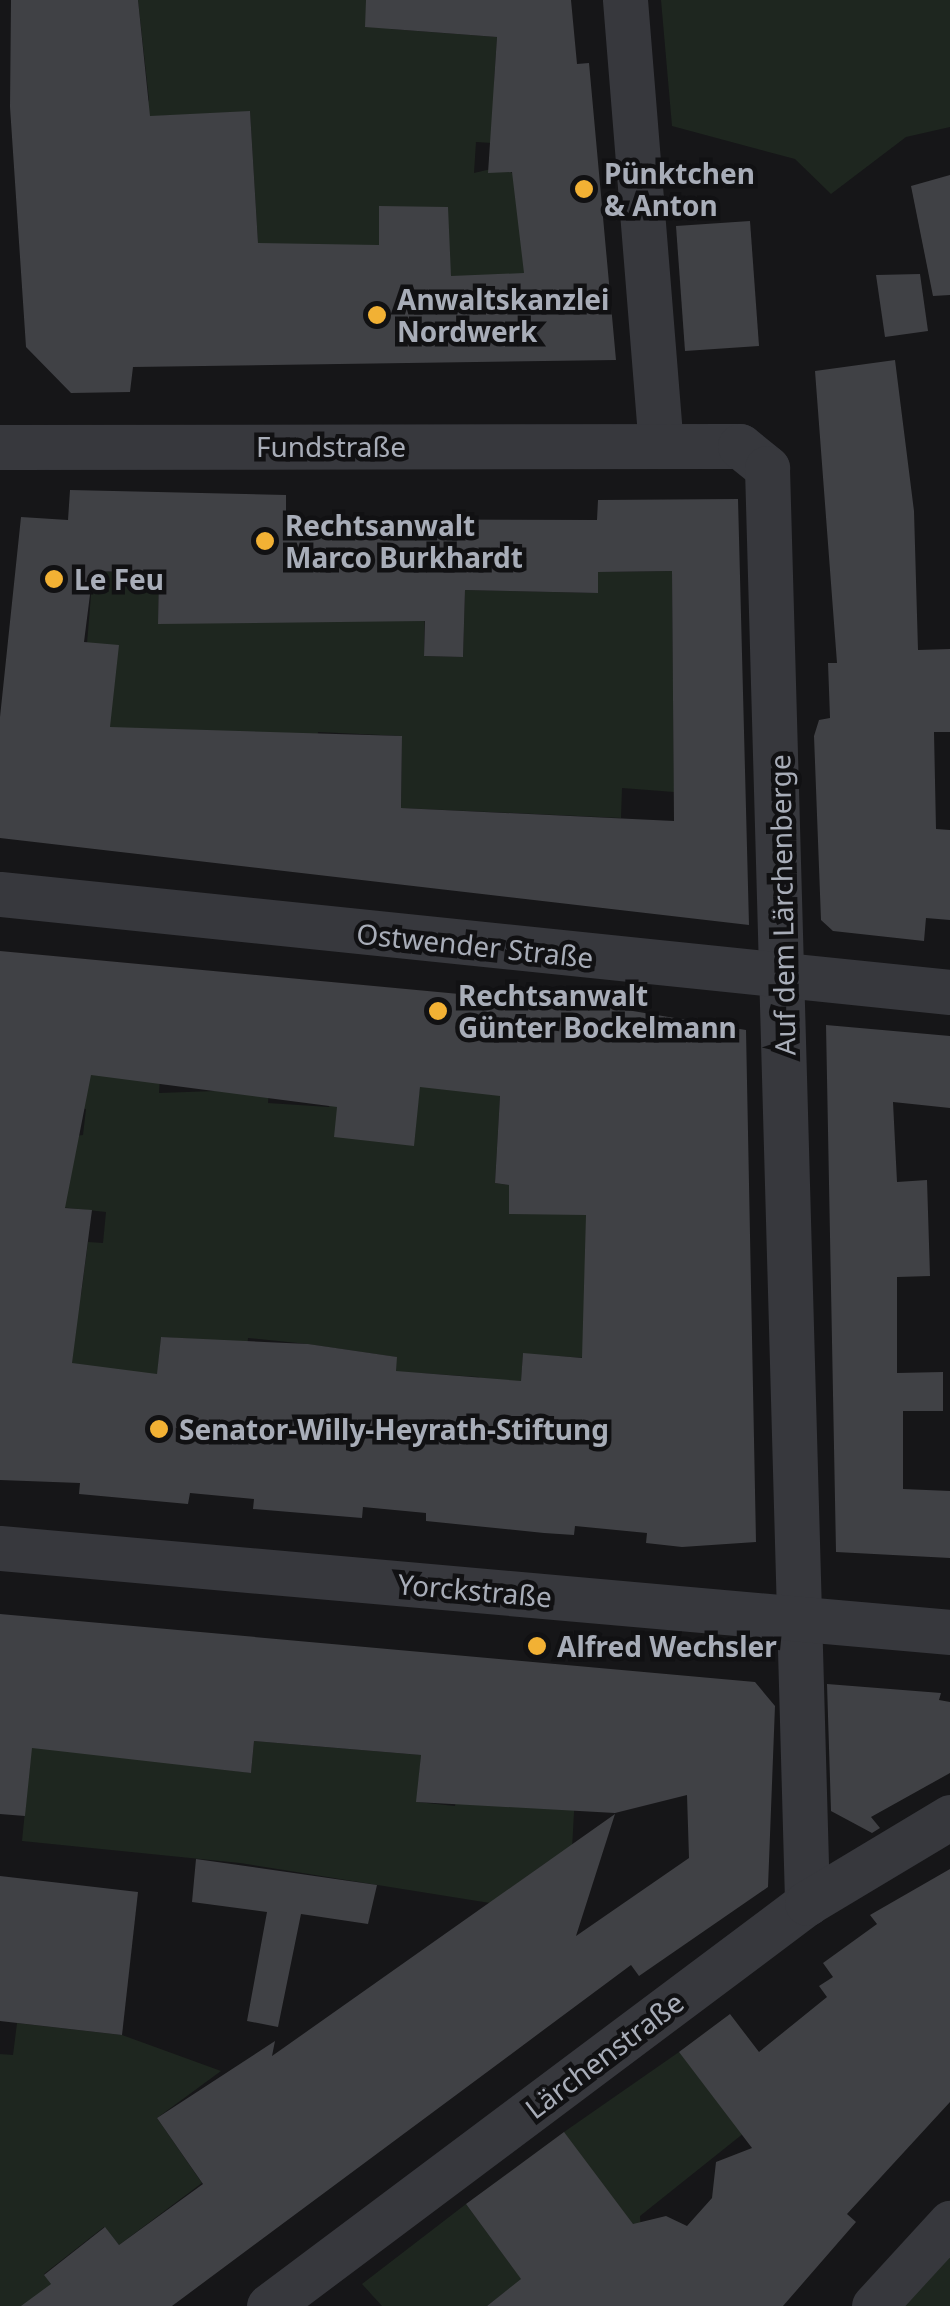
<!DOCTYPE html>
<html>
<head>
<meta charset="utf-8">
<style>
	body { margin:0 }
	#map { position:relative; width:950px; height:2306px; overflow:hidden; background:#161618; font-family:"Noto Sans",sans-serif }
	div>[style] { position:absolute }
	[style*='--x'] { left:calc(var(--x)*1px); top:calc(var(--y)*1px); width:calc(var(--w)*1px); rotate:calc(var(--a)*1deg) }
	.green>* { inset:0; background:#1e261f }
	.building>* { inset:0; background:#404145 }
	.minor>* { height:45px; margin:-22.5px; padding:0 22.5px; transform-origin:22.5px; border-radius:22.5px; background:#37383d }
	.dots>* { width:28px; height:28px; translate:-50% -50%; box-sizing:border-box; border:5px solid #111113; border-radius:50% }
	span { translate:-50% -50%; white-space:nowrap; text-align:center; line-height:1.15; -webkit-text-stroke:9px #111113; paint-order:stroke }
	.poi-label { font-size:28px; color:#a8adb8; font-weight:700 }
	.left { translate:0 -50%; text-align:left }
	.street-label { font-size:28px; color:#a8adb8 }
</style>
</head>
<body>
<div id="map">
	<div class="green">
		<div style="clip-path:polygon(138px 0,388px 0,391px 29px,497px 37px,494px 82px,512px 84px,508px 144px,476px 142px,474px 173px,504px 166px,513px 174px,538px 296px,451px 276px,439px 207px,380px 207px,389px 275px,258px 243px,250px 112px,139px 117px,149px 100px)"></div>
		<div style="clip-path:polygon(661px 0,950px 0,950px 127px,906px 137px,831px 194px,795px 159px,672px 126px)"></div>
		<div style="clip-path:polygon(93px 571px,159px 574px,158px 624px,425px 594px,424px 656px,463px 657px,465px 590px,597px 593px,598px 572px,672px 571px,674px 792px,622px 788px,621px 818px,401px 808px,402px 736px,318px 732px,311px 810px,80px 728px)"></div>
		<div style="clip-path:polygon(49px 1028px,161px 1062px,159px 1093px,269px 1089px,268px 1103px,329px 1107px,332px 1075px,413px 1145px,424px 1050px,500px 1096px,495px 1183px,509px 1185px,587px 1071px,587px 1358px,523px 1354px,520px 1397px,478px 1377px,419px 1373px,414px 1427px,392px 1423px,396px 1357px,307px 1344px,248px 1338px,242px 1406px,222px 1341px,161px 1337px,156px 1393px,0 1368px,42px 1291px,81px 1295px,88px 1242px,103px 1243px,106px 1212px,41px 1205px,74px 1136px,83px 1135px,86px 1109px,43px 1103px)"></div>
		<div style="clip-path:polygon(464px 1733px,576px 1775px,571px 1868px,550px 1860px,490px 1903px,240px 1863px,22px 1841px,32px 1741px,251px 1773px,254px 1741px,421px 1755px,417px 1802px,455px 1806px)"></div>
		<div style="clip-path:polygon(17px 2023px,122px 2035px,221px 2071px,157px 2118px,202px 2183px,119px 2245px,104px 2227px,44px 2274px,68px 2306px,0 2306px,0 2054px,13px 2055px)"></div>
		<div style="clip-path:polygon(679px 2052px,769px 2113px,640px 2216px,642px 2248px,516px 2306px,505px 2292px,487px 2306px,382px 2306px,362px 2284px,466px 2204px,520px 2277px,564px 2132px)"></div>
		<div style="clip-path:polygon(950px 2223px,950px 2306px,874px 2306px)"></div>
	</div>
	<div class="building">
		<div style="clip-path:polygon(11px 0,138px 0,150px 116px,250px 111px,258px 243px,379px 245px,379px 206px,448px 207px,451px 276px,524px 273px,512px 172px,488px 173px,497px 37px,365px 27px,366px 0,571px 0,577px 64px,589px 63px,616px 360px,133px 367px,130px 392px,71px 393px,26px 347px,10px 107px)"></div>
		<div style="clip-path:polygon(950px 175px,950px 295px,933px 296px,911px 186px)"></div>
		<div style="clip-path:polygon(750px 221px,759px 346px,685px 351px,676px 226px)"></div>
		<div style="clip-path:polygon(920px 274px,928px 331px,885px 337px,876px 275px)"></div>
		<div style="clip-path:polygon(895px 360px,914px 511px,918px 650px,950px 649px,950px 732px,934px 732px,936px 829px,950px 830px,950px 920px,926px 918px,924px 941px,833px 931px,821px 920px,814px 736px,819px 720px,830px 718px,828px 663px,837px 663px,815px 371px)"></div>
		<div style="clip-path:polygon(evenodd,70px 490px,286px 495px,286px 519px,597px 520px,598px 500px,738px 499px,749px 925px,0 838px,0 717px,21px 517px,68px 520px,70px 490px,93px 571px,159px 573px,158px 624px,425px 621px,424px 656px,463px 657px,465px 590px,598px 593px,598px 572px,672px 571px,674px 821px,401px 808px,402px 736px,110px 727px,119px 645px,84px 642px,93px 571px)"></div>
		<div style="clip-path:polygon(evenodd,0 951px,621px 1009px,746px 1030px,756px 1542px,682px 1547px,646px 1543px,647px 1533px,575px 1526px,574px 1535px,544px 1533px,426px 1521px,426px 1513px,363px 1507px,362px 1518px,253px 1509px,254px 1499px,190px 1493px,188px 1504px,79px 1494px,80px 1483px,0 1480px,0 951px,91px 1075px,337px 1107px,334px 1137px,414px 1146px,420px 1087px,500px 1096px,495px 1183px,509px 1185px,509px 1214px,586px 1215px,582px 1358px,523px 1353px,521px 1381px,396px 1371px,397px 1357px,308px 1344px,161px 1337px,157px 1374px,72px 1363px,92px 1210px,65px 1208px,91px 1075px)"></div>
		<div style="clip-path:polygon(826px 1025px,950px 1036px,950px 1108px,893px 1102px,897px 1182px,927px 1180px,930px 1276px,897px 1277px,897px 1373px,943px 1372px,943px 1411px,903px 1411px,903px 1489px,950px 1491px,950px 1558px,836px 1552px)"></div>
		<div style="clip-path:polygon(0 1614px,755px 1682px,775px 1706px,768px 1887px,639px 1976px,631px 1965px,172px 2306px,21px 2306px,51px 2284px,44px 2275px,105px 2227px,119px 2245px,203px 2184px,157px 2118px,275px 2041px,272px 2056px,615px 1814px,576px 1936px,689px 1858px,687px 1795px,615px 1813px,416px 1802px,421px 1755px,254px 1741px,251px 1773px,32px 1748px,25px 1816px,0 1814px)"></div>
		<div style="clip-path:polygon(827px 1684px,941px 1693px,939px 1700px,950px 1702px,950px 1773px,871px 1817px,880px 1828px,872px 1833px,831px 1811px)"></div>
		<div style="clip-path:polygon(196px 1859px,377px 1885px,368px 1924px,301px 1914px,278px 2027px,247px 2021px,267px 1912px,192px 1902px)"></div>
		<div style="clip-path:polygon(950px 1869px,950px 2102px,847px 2214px,856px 2222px,783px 2306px,487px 2306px,521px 2279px,466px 2204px,564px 2132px,633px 2224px,666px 2216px,687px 2226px,712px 2198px,716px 2162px,752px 2148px,679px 2052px,730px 2014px,759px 2052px,827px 1997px,819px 1986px,833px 1977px,823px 1963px,877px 1924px,870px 1915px)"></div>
		<div style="clip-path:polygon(0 1876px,138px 1892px,122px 2035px,0 2021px)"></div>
	</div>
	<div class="minor">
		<div style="--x:625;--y:0;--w:446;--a:85.4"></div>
		<div style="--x:0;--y:447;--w:740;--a:-0.08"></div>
		<div style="--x:740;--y:446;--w:35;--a:39"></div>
		<div style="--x:767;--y:468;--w:1436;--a:88.4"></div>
		<div style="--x:0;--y:894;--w:955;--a:5.89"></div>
		<div style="--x:0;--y:1548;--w:954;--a:5.05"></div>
		<div style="--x:269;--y:2306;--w:672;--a:-36.84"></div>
		<div style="--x:807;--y:1903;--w:167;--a:-31"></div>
		<div style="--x:874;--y:2306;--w:113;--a:-47.5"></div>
	</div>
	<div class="dots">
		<div style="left:584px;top:189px;background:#f2b134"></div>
		<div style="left:377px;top:315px;background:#f2b134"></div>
		<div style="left:265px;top:541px;background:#f2b134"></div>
		<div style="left:54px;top:579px;background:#f2b134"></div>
		<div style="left:438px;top:1011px;background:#f2b134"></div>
		<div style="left:159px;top:1429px;background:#f2b134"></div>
		<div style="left:537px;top:1646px;background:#f2b134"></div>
	</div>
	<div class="poi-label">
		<span class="left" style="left:604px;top:189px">Pünktchen<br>&amp; Anton</span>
		<span class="left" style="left:397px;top:315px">Anwaltskanzlei<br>Nordwerk</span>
		<span class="left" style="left:285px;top:541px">Rechtsanwalt<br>Marco Burkhardt</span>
		<span class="left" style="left:74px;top:579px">Le Feu</span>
		<span class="left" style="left:458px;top:1011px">Rechtsanwalt<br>Günter Bockelmann</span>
		<span class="left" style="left:179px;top:1429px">Senator-Willy-Heyrath-Stiftung</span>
		<span class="left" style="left:557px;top:1646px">Alfred Wechsler</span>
	</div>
	<div class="street-label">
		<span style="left:331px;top:446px">Fundstraße</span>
		<span style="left:782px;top:905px;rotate:-91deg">Auf dem Lärchenberge</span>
		<span style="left:475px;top:945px;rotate:6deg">Ostwender Straße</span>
		<span style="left:475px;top:1590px;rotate:5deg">Yorckstraße</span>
		<span style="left:604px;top:2055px;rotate:-37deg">Lärchenstraße</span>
	</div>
</div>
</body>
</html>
